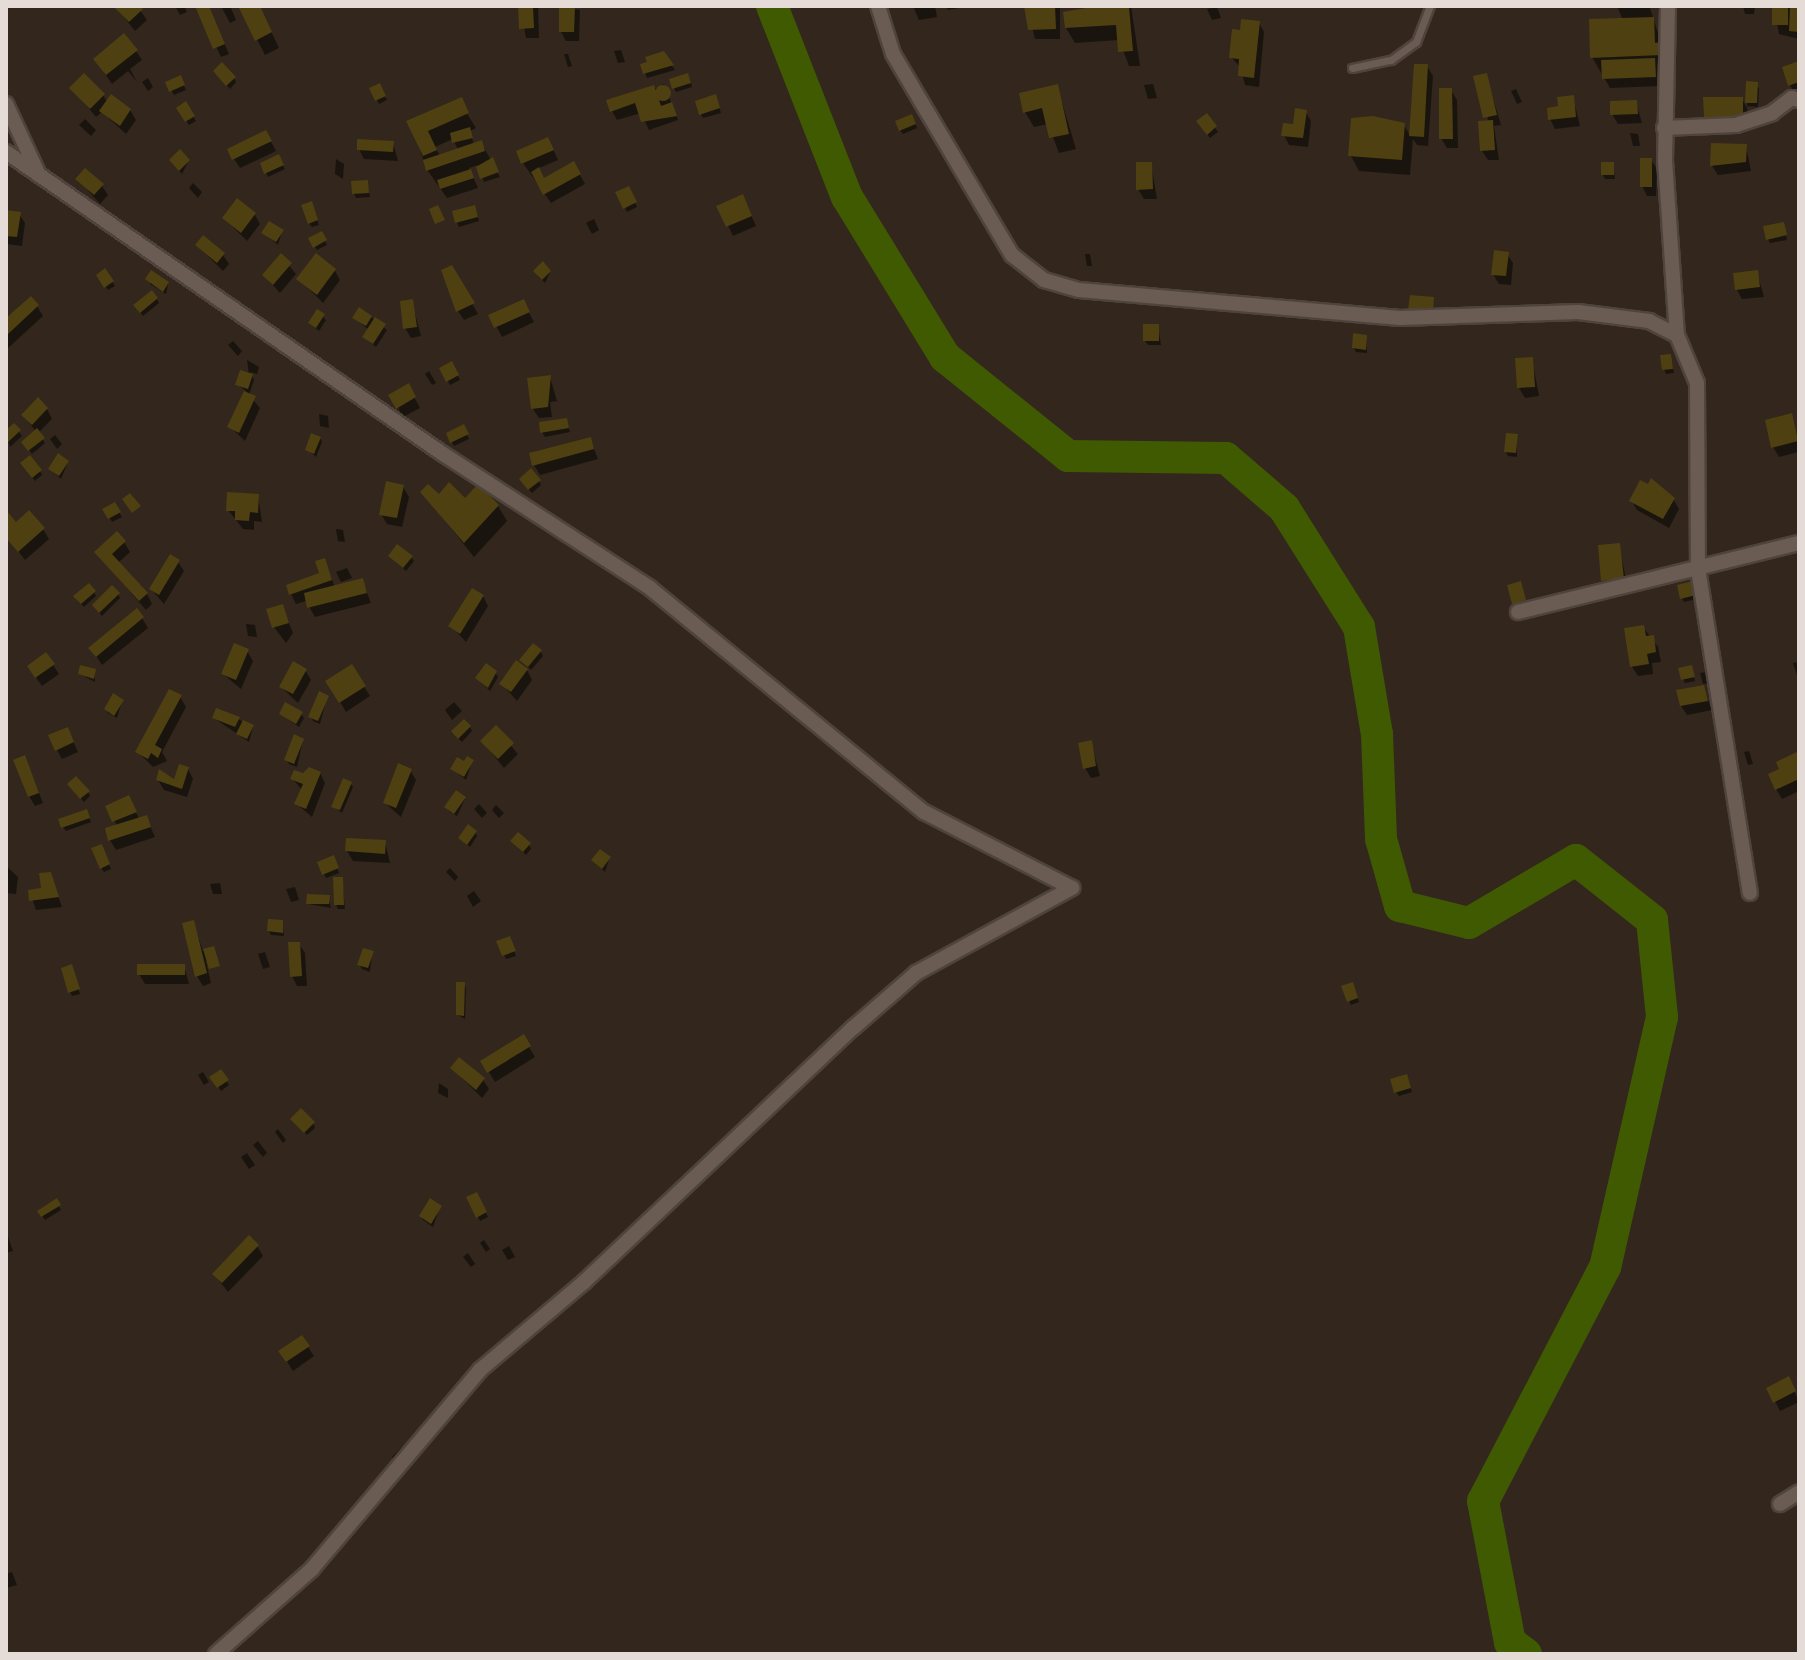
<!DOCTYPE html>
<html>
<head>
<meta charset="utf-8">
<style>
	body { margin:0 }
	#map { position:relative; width:1805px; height:1660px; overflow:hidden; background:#32261d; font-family:Raleway,sans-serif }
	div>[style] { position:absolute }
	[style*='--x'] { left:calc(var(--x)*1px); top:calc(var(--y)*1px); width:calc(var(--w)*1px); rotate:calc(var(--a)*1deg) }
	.shadow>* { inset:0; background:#0007 }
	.river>* { height:32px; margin:-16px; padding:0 16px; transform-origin:16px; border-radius:16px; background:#405a01 }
	.building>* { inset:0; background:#4e4011 }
	.round { border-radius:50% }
	.roads { filter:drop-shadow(2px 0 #4f443d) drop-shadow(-2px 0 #4f443d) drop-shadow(0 2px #4f443d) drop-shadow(0 -2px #4f443d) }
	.lane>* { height:7px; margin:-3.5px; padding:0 3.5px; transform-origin:3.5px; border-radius:3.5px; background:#6a5c53 }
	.street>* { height:14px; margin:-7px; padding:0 7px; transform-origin:7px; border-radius:7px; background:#6a5c53 }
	span { translate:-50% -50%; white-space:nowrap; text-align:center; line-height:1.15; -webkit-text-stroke:7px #16100d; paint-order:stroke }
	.frame { position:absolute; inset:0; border:8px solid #e5dcd7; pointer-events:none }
</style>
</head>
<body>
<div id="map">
	<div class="shadow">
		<div style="clip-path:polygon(115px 6px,137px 6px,147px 20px,135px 31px)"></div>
		<div style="clip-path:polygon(175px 6px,184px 6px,187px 12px,180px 15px)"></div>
		<div style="clip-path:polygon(197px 6px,208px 6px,229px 54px,221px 57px)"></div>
		<div style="clip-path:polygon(221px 6px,230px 6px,236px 20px,230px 23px)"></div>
		<div style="clip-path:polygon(240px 6px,259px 6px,279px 48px,265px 55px)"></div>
		<div style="clip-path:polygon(520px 6px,538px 6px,539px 38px,526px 38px)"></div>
		<div style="clip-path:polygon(561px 6px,580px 10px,579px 41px,566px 41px,561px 32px)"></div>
		<div style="clip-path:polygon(913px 6px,935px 6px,937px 17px,919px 20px)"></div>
		<div style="clip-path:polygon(946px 6px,970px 6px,948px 10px)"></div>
		<div style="clip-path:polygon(1027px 6px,1060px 6px,1060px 39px,1035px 39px)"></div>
		<div style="clip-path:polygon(1099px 6px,1131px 6px,1140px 66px,1129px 66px,1119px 40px,1075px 43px,1066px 28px,1099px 11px)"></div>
		<div style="clip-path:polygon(1617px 6px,1650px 8px,1670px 70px,1659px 70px,1660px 86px,1610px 88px,1592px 57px,1623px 20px)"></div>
		<div style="clip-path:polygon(1743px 6px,1755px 6px,1754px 14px,1745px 14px)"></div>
		<div style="clip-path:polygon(1774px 6px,1799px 6px,1799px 39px,1779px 34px)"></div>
		<div style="clip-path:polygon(1217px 7px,1221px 18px,1212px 20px,1207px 9px)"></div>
		<div style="clip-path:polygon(1259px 23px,1264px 32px,1259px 87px,1245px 85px,1241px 68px,1231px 57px,1241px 32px)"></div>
		<div style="clip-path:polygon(621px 50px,625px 62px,618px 63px,614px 51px)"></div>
		<div style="clip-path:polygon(136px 51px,142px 60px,130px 69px,137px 82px,128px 71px,112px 84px,95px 59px)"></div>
		<div style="clip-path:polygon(564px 54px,568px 54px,572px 66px,568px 67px)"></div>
		<div style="clip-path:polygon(663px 54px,675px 70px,647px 78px,643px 66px)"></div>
		<div style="clip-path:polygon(1799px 61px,1799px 93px,1796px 95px,1790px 85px)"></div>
		<div style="clip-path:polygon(1416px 66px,1427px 66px,1433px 76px,1428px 146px,1417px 145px,1413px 139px,1410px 175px,1359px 171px,1351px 156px,1404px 125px,1411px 137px)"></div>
		<div style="clip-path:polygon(218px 75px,234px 78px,236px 82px,230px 89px)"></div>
		<div style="clip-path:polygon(1486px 75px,1501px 125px,1494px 126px,1499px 160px,1488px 160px,1482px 151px,1488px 123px)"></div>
		<div style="clip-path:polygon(148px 78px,153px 87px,148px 91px,142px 82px)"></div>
		<div style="clip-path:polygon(180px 78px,186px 90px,174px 95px,168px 83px)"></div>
		<div style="clip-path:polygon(690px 79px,692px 87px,676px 92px,674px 88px)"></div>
		<div style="clip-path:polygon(1748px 83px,1759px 88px,1758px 107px,1747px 106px,1748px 126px,1711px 126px,1706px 116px,1742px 99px,1747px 108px)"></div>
		<div style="clip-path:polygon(evenodd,664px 84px,678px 120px,649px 130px,641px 113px,617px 120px,612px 111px,664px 84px,660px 90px,659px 106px,654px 91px,660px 90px)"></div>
		<div style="clip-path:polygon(1153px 84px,1157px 98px,1148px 99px,1144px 85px)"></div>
		<div style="clip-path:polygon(379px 85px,387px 100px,379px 104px,371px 89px)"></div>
		<div style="clip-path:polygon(1057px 86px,1076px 149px,1059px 153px,1048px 124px,1034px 127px,1025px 112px)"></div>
		<div style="clip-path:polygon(72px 88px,103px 95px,107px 102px,130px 110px,136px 120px,126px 134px,102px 112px,96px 117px)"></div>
		<div style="clip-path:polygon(1516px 89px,1522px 102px,1517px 104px,1511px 91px)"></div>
		<div style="clip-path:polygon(1451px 90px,1457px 100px,1458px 148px,1447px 148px,1441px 138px)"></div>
		<div style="clip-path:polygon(1573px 97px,1580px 126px,1555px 129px,1550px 119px)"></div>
		<div style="clip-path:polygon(717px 101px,721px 113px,703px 118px,701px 114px)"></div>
		<div style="clip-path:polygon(1636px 102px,1642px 123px,1618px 124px,1612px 114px)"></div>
		<div style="clip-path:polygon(185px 104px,196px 121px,189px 125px,178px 109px)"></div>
		<div style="clip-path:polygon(1305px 111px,1311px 121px,1308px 147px,1289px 145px,1284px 135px)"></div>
		<div style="clip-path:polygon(evenodd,466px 112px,476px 128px,470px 131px,474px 145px,481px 142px,500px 177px,484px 182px,478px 165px,469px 168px,478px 188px,447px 198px,428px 171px,409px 122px,466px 112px,453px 139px,458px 150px,440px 156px,435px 147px,453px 139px)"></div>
		<div style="clip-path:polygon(1206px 115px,1218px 132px,1210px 138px,1201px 126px)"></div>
		<div style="clip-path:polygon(85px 119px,96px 130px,91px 136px,79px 125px)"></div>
		<div style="clip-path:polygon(914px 120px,917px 128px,903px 134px,900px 130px)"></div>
		<div style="clip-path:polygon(266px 132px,276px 151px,240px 168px,234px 159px)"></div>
		<div style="clip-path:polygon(1630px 133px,1638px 134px,1640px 146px,1633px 146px)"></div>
		<div style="clip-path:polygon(393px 143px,398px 161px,364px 159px,359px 149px)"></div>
		<div style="clip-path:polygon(1746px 146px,1751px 171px,1718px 175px,1712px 166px)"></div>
		<div style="clip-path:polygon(553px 149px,558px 160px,537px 169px,544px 181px,574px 164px,585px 184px,551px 203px,523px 163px)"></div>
		<div style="clip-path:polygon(278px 156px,285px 169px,268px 177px,262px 164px)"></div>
		<div style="clip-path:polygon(336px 159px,344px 164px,343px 179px,335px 174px)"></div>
		<div style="clip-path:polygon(1651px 160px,1657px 169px,1656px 196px,1647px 196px,1642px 186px)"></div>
		<div style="clip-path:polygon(188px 162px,182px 174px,174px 164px)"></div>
		<div style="clip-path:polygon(1151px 164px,1157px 199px,1144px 199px,1138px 189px)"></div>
		<div style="clip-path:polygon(1613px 164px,1615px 179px,1605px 179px,1603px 175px)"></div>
		<div style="clip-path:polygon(78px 179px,102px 186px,108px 195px,100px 204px)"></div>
		<div style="clip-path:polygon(367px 182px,370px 197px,356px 198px,354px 193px)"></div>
		<div style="clip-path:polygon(193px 183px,202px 192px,198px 198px,189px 188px)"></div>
		<div style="clip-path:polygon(628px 188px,637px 207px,627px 212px,618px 193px)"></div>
		<div style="clip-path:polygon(747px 206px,756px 226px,733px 236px,719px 207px)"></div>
		<div style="clip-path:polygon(313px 207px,319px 225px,312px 227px,309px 223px)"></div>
		<div style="clip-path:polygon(476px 211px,479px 221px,459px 227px,457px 223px)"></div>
		<div style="clip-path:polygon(6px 212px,19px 214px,25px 223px,22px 246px,6px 244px)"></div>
		<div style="clip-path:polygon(255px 215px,260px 224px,247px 241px,224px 218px)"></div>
		<div style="clip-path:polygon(594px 219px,599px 230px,592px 234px,586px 223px)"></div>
		<div style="clip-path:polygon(1785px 228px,1787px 240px,1770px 243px,1768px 239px)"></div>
		<div style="clip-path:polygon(282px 231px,278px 245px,264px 233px)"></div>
		<div style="clip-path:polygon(321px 233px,327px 245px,317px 250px,310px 239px)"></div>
		<div style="clip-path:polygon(197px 245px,223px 255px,229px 264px,223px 271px)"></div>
		<div style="clip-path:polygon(1085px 254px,1090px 254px,1092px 266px,1087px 266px)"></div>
		<div style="clip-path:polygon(1507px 254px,1513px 263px,1511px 285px,1499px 284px,1493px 274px)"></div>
		<div style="clip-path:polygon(281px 256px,296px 274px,280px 293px,264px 275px)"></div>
		<div style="clip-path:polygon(451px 267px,478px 314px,464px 320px,458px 311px)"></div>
		<div style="clip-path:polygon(105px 271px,115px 286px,108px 290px,98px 276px)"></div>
		<div style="clip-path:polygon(335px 271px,340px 280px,323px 303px,299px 279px)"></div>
		<div style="clip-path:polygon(550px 272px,545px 283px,537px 275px)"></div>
		<div style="clip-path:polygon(1757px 272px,1764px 297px,1742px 299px,1737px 290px)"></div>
		<div style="clip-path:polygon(152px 273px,168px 284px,166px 294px,150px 284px)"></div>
		<div style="clip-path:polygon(157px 299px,159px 303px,143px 316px,138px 309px)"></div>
		<div style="clip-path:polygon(412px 302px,421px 336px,411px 338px,405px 328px)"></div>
		<div style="clip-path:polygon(37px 306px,43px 316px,7px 349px,6px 321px)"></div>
		<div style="clip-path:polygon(528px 311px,534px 322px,502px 337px,491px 316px)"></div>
		<div style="clip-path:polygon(318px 312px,326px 320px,319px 331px,310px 323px)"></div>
		<div style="clip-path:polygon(371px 317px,387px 330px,376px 347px,364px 337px,369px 330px,355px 318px)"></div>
		<div style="clip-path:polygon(1158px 326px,1161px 345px,1148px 345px,1145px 341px)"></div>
		<div style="clip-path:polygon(1366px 337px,1367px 353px,1356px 352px,1354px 348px)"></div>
		<div style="clip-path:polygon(233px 341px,242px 351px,238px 356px,228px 345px)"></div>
		<div style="clip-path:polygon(1670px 356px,1674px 373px,1666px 374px,1664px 369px)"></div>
		<div style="clip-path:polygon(1532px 359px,1539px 396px,1525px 398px,1519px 388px)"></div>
		<div style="clip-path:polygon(247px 360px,259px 367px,257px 374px,250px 372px,254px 380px,249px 395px,260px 408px,245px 441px,230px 427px,246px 391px,237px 384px,249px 375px)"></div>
		<div style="clip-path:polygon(452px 364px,460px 380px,450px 385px,441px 369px)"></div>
		<div style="clip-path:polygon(429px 371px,436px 383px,432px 385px,425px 374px)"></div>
		<div style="clip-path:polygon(550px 377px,557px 401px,550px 402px,552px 417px,539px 418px,533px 409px)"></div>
		<div style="clip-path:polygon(408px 386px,420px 408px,403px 417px,391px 395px)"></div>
		<div style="clip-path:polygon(47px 409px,52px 419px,38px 433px,45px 443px,32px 454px,26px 446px,36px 432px,24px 415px)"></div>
		<div style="clip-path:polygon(319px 414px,328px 416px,329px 428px,320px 426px)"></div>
		<div style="clip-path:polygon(1791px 415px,1799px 452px,1779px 457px,1773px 447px)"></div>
		<div style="clip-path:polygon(566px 420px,570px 432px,545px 437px,542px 432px)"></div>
		<div style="clip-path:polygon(14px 425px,22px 436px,10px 447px,6px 433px)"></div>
		<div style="clip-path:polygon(463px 427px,469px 439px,454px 446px,448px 434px)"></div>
		<div style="clip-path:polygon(55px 435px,62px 444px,57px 449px,50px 439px)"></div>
		<div style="clip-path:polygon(1517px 436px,1517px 457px,1508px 456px,1506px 452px)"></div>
		<div style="clip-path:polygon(320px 438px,322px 442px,316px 457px,307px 449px)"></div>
		<div style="clip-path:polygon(590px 439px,598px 459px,540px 475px,534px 465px)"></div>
		<div style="clip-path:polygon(68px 462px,61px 479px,50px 469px)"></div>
		<div style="clip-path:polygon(25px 468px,40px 471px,42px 475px,35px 481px)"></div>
		<div style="clip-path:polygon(539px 481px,541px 485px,532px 493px,523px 483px)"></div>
		<div style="clip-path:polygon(403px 487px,409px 497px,402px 527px,387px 524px,381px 514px)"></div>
		<div style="clip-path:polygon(423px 493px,498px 506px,507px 521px,474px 557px)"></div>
		<div style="clip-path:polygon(258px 496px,262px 522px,254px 521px,254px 530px,243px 529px,228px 510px)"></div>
		<div style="clip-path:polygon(1673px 499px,1679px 509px,1669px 528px,1637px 510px,1631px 500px)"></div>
		<div style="clip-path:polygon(114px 504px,122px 517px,112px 522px,105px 510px)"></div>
		<div style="clip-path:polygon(6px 513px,16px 525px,43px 529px,49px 539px,25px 560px,7px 536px)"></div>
		<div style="clip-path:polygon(336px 529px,343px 530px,345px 542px,338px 541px)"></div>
		<div style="clip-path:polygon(124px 542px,130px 552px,118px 563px,147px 594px,152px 604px,146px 610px,96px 552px)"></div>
		<div style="clip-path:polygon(1619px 545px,1628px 589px,1609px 590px,1603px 581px)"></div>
		<div style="clip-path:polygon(390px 556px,411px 557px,414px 561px,406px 571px)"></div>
		<div style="clip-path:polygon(324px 560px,335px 587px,362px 580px,371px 603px,315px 617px,306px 601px,296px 604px,291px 594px,322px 574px)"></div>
		<div style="clip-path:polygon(178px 562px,184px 571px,164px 604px,151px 589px)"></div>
		<div style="clip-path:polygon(347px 568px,352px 578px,341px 582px,336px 572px)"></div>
		<div style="clip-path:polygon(1692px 584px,1697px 599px,1684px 602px,1682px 598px)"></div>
		<div style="clip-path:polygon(94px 592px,96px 596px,84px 607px,78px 601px)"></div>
		<div style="clip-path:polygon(118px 594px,120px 598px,102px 616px,97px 610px)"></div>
		<div style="clip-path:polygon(483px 596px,488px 606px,466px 642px,451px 626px)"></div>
		<div style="clip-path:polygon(282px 606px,293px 633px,286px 643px,274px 627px)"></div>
		<div style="clip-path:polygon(142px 618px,148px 628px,102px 665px,91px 648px)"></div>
		<div style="clip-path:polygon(246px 624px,255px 625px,257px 637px,248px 636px)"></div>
		<div style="clip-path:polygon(1643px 627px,1658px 647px,1661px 662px,1652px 663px,1653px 674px,1638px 676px,1632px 667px)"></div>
		<div style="clip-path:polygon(247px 651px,253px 661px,241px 689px,223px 674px)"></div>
		<div style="clip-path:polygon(540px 651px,543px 656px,531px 670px,522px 660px)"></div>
		<div style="clip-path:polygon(1799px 662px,1799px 681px,1793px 663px)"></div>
		<div style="clip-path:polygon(53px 665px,59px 674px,42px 686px,35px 676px)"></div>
		<div style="clip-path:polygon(352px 667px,370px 696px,346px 712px,328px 682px)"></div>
		<div style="clip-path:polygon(305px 670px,311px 680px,298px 703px,281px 687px)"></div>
		<div style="clip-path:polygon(527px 670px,532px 680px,517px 701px,502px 684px)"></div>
		<div style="clip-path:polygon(95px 671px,95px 682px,80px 674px)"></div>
		<div style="clip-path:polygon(495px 672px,498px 677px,490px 691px,477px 678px)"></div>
		<div style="clip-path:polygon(1693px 672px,1695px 681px,1685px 683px,1683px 679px)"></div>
		<div style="clip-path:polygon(1707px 672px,1710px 683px,1703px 684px,1700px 673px)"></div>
		<div style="clip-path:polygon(1703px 687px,1712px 710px,1687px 715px,1681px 706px)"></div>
		<div style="clip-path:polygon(180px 697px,186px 707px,162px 752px,167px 761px,153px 767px,138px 752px)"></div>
		<div style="clip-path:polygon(327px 697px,320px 724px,313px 721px,311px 717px)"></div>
		<div style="clip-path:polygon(122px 701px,117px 718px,108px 713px,106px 709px)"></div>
		<div style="clip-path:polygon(454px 702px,462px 711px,452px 720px,445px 710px)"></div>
		<div style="clip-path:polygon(281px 714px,301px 714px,304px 718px,299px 727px)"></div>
		<div style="clip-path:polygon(214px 718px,238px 719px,253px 727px,249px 742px)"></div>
		<div style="clip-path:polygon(470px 727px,472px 731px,462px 742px,456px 736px)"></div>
		<div style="clip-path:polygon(496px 728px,518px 754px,504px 768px,482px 741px)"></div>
		<div style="clip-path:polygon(72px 739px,78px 752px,62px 759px,57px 750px)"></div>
		<div style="clip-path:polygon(303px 740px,297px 767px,289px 764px,286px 759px)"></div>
		<div style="clip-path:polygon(1091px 742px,1100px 776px,1091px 778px,1085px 768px)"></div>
		<div style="clip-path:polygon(1749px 751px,1753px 764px,1748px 765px,1744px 752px)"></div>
		<div style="clip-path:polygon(1799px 753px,1799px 791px,1782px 799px,1776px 789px,1781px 770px)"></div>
		<div style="clip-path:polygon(25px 758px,43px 803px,35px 806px,29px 796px)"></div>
		<div style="clip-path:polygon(472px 762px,466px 780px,452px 769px,464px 764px)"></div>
		<div style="clip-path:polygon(188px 769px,193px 779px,187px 797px,164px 790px,158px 780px,175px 782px)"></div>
		<div style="clip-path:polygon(410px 770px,416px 780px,401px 817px,385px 803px)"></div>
		<div style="clip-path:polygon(320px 773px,325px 783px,312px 817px,297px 804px,302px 790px,292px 778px)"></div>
		<div style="clip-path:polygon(350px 783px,353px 787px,342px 813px,334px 806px)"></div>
		<div style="clip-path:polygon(72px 789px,88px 792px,90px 796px,84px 802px)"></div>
		<div style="clip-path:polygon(465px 799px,457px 816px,449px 811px,447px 807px)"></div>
		<div style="clip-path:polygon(479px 804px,487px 813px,482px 818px,474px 809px)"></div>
		<div style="clip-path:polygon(496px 805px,504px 813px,499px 818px,492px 810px)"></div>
		<div style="clip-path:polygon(108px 807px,134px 807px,139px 819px,146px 817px,155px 837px,116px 850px,110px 840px,117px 826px)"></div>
		<div style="clip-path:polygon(88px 815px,91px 822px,66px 831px,63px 827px)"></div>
		<div style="clip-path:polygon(475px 832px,477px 836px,470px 847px,460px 838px)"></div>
		<div style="clip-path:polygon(513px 841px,529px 845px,531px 849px,526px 855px)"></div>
		<div style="clip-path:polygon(385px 842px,390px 863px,353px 861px,347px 851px)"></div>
		<div style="clip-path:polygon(103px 850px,111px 869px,104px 872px,101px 868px)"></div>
		<div style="clip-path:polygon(609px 859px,605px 872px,593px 860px)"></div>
		<div style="clip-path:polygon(335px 861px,339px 873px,326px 878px,324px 874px)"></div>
		<div style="clip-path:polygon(6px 866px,18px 877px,16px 894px,6px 893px)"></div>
		<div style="clip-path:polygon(450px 868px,458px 877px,455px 881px,446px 872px)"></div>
		<div style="clip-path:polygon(50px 874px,62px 907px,36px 910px,30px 892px,43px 890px)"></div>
		<div style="clip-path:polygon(342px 879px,345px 909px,338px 909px,336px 905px)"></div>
		<div style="clip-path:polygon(220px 883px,222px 894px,213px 894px,210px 884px)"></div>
		<div style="clip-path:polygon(295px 887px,299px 900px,291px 902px,286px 889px)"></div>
		<div style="clip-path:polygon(474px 891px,481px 901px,473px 907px,467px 896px)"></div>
		<div style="clip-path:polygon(328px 897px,331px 908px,308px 904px)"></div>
		<div style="clip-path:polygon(193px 922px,203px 951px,213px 948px,206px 962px,211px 983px,203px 986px,197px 976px)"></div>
		<div style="clip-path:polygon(282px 922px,284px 936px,271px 935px,269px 931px)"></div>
		<div style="clip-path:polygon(511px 942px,516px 956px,506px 959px,504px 955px)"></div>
		<div style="clip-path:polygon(299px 944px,305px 953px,307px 986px,297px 986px,292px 976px)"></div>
		<div style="clip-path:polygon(265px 952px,270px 967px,263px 969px,258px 954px)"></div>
		<div style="clip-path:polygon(372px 953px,370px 972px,362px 969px,360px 965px)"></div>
		<div style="clip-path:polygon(184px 966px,189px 984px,145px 984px,139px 974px)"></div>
		<div style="clip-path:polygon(73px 971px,80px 994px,72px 996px,70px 992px)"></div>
		<div style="clip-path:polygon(464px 984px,466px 988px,465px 1019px,458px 1015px)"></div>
		<div style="clip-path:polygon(1354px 988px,1359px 1002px,1351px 1005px,1349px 1001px)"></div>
		<div style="clip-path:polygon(523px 1037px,535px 1057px,495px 1082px,483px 1062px)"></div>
		<div style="clip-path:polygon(452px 1068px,483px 1080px,489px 1089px,482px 1098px)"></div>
		<div style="clip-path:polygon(220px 1071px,229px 1085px,221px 1091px,212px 1077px)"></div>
		<div style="clip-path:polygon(203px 1072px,209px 1082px,204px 1085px,198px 1075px)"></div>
		<div style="clip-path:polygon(1408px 1080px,1412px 1092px,1399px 1096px,1396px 1092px)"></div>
		<div style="clip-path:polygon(439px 1083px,448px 1089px,448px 1098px,438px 1093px)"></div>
		<div style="clip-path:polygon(295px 1123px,313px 1123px,315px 1128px,307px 1135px)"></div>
		<div style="clip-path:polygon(278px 1129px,286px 1140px,283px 1143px,275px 1132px)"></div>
		<div style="clip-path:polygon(258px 1141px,267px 1153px,263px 1157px,253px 1145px)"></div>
		<div style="clip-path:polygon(247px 1153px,255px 1165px,249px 1169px,241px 1157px)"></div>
		<div style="clip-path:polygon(476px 1194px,488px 1217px,480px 1221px,469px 1198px)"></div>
		<div style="clip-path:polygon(56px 1201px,61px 1210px,45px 1220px,39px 1211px)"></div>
		<div style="clip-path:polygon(440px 1207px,433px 1227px,423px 1220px,421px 1216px)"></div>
		<div style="clip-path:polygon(6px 1231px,13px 1251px,6px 1253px)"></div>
		<div style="clip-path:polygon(484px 1240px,490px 1249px,486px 1252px,480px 1243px)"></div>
		<div style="clip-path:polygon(257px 1246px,263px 1256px,228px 1292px,214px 1274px)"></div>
		<div style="clip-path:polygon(509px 1246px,515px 1257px,508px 1260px,502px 1250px)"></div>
		<div style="clip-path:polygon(468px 1253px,475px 1264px,471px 1267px,463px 1257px)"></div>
		<div style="clip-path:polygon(302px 1338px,314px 1356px,293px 1371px,281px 1352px)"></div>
		<div style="clip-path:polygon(1768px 1388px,1793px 1388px,1799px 1402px,1780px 1411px)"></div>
		<div style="clip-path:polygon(402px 1447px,408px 1453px,395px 1461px,392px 1457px)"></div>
		<div style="clip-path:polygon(12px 1572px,17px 1585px,6px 1588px,6px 1574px)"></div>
	</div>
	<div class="river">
		<div style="--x:772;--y:6;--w:205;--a:68.6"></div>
		<div style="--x:847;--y:197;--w:188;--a:58.5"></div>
		<div style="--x:945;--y:357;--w:158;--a:38.8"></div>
		<div style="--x:1068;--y:456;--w:158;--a:0.7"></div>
		<div style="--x:1226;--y:458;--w:77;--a:40.8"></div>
		<div style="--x:1284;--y:508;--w:141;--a:57.8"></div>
		<div style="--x:1359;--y:627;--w:109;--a:80.5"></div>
		<div style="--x:1377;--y:734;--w:105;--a:87.8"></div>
		<div style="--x:1381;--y:839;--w:70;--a:74.2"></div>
		<div style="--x:1400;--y:906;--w:71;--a:13.8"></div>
		<div style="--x:1469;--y:923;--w:124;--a:-30.5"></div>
		<div style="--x:1576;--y:860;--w:97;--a:38.3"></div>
		<div style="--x:1652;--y:920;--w:98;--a:84.1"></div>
		<div style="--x:1662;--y:1017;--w:256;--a:102.8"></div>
		<div style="--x:1605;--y:1267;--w:264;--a:117.5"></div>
		<div style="--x:1483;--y:1501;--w:144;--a:79.2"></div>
		<div style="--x:1510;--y:1642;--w:20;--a:37"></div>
	</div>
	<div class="building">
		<div style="clip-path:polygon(113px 6px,140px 6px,143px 9px,129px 22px)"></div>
		<div style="clip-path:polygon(195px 6px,209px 6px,225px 44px,213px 49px)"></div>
		<div style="clip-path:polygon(238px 6px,260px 6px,272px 32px,255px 41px)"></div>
		<div style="clip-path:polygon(518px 6px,533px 6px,534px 28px,519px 29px)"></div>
		<div style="clip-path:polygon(559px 6px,575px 6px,574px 32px,559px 32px)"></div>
		<div style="clip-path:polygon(1024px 6px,1055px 6px,1056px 29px,1028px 30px)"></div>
		<div style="clip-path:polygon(1097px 6px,1129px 7px,1133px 51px,1118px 52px,1116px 25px,1065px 28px,1063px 12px)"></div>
		<div style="clip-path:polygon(1772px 6px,1788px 6px,1788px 25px,1772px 25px)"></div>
		<div style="clip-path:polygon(1790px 6px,1799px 6px,1799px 32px,1789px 31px)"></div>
		<div style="clip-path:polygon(1654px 17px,1655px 43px,1662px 42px,1662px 55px,1590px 58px,1589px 19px)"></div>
		<div style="clip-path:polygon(1241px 19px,1260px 21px,1254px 78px,1238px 76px,1239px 59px,1229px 58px,1232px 29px,1240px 30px)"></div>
		<div style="clip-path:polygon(124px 33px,138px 50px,106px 75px,93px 59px)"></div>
		<div style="clip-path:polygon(664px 51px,674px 65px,643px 74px,640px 64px,647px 62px,645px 57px)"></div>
		<div style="clip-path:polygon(1655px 58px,1656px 77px,1602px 79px,1601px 60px)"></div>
		<div style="clip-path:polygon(1799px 61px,1799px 82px,1788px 86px,1782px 67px)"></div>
		<div style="clip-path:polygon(222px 62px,236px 77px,226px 86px,213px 71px)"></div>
		<div style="clip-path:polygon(1414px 64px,1428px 64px,1424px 137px,1409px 136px)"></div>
		<div style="clip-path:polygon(84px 73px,105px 94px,90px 109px,69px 88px)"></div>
		<div style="clip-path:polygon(688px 73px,691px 83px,672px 89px,669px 79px)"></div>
		<div style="clip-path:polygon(1487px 73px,1497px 115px,1483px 118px,1473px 76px)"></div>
		<div style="clip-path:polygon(181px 75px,185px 85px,169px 92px,165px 82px)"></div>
		<div style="clip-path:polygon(1746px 81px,1758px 82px,1757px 103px,1745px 103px)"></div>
		<div style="clip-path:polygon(380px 83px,386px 96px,375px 101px,369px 88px)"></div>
		<div style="clip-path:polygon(1058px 84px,1069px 134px,1049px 138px,1042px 108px,1023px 113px,1019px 93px)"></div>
		<div style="clip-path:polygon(654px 85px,661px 106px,672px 102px,677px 116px,641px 122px,635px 103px,610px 112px,606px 100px)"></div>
		<div class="round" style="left:655px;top:85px;width:16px;height:16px"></div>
		<div style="clip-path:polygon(1439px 88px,1452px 88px,1453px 139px,1439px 139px)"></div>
		<div style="clip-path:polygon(111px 94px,131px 109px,120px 126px,99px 111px)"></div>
		<div style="clip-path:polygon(716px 94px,720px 108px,699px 115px,695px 101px)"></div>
		<div style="clip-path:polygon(1574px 95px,1576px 117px,1548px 120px,1547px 108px,1558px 106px,1557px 97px)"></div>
		<div style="clip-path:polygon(462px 97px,469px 113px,428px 131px,437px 150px,423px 156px,406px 121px)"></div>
		<div style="clip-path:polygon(1703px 97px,1743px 97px,1743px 117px,1704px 117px)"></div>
		<div style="clip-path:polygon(1637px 100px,1638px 114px,1610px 115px,1610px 101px)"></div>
		<div style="clip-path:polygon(186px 101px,195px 116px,185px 122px,176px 108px)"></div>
		<div style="clip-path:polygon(1295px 108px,1307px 110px,1303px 138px,1281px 136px,1283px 123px,1293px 124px)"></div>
		<div style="clip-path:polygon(1207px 113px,1217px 126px,1207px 135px,1196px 121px)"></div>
		<div style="clip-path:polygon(912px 114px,916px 124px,899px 131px,895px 121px)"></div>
		<div style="clip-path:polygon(1373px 116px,1405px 123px,1402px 160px,1348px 156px,1351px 118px)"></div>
		<div style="clip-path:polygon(1493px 120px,1495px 150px,1480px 151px,1478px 121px)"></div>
		<div style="clip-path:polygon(470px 127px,473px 138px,452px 143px,450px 133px)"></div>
		<div style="clip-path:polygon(266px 130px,272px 141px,232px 160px,227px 149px)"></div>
		<div style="clip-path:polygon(548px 137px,554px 150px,521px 164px,516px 151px)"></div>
		<div style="clip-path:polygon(357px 139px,394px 141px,393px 152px,357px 150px)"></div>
		<div style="clip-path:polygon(482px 140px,485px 151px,426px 171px,423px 160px)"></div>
		<div style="clip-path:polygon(1711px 143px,1747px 144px,1746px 162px,1710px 166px)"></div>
		<div style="clip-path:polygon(180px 149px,190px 160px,179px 171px,169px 160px)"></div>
		<div style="clip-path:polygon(279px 154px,284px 165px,264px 174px,260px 163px)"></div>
		<div style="clip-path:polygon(493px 157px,499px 172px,480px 179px,476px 167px)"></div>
		<div style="clip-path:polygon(1640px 158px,1652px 158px,1652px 187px,1640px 187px)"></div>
		<div style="clip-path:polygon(574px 161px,581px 174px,543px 195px,531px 172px,539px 167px,544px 178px)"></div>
		<div style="clip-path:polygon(1136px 162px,1152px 162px,1153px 189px,1136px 190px)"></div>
		<div style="clip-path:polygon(1601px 162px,1614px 162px,1614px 175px,1601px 175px)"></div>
		<div style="clip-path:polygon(85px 168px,104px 184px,94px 195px,75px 179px)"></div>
		<div style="clip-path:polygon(471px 169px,474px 178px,440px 189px,437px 180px)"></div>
		<div style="clip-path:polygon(368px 180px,369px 193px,352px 194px,351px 181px)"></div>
		<div style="clip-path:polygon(629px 186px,637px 202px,623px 209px,615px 192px)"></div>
		<div style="clip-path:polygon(743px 194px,752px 216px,726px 227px,716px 206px)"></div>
		<div style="clip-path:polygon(237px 198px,256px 213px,241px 233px,222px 218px)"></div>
		<div style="clip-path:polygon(312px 201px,318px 220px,308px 224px,301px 205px)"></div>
		<div style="clip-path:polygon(438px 205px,445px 220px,435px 224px,429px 209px)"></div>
		<div style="clip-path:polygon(475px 205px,478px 217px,455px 223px,452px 211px)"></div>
		<div style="clip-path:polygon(6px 210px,21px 212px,17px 237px,6px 236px)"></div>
		<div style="clip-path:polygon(269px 221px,284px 230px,276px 242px,261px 233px)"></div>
		<div style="clip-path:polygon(1784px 222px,1787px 235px,1766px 240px,1763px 226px)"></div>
		<div style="clip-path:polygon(322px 231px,327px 240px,313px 248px,308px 238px)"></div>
		<div style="clip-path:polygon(203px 235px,225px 253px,217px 263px,195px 245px)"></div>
		<div style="clip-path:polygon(1494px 250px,1509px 252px,1506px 276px,1491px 275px)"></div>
		<div style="clip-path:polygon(281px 253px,292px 263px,273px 285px,262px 275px)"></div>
		<div style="clip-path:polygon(316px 253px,336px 269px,317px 295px,296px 279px)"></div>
		<div style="clip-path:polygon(543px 261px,551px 271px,542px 280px,533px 271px)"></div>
		<div style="clip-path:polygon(452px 265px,475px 303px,456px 312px,441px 270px)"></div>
		<div style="clip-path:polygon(105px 268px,114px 281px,104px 288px,96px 275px)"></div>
		<div style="clip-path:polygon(151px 270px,169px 282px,163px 292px,145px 279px)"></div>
		<div style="clip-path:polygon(1758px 270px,1760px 287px,1735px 290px,1733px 273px)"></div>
		<div style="clip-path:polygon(152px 290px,158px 298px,140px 313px,133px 305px)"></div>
		<div style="clip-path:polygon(1410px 295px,1434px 297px,1433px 312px,1408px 310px)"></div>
		<div style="clip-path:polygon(31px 296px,39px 305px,6px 336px,6px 318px)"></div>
		<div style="clip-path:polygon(413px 299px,417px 327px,403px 329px,400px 301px)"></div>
		<div style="clip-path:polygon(524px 299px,530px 312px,494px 328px,488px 315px)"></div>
		<div style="clip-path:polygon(359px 307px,372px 316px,366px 326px,352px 318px)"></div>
		<div style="clip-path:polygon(317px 309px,325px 314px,316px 328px,308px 323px)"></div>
		<div style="clip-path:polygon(375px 317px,386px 324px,373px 344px,362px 337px)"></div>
		<div style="clip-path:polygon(1143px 324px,1159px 324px,1159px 341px,1143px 341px)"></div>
		<div style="clip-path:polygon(1353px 333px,1367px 335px,1366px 350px,1352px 348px)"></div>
		<div style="clip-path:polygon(1671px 354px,1673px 369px,1662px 370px,1660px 355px)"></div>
		<div style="clip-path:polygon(1533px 357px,1535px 387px,1517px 388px,1515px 358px)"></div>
		<div style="clip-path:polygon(452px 361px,459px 375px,446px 382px,439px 368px)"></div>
		<div style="clip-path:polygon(240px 370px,253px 374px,248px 389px,235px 385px)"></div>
		<div style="clip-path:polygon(551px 375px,548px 407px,531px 409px,527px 378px)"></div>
		<div style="clip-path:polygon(409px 383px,416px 397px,396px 409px,388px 395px)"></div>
		<div style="clip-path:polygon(244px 391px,256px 396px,239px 433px,227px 427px)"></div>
		<div style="clip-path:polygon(38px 397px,48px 408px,32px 425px,21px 415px)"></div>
		<div style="clip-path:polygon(1792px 413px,1798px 441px,1771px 448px,1765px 420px)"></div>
		<div style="clip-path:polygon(567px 418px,569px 428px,540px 433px,539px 422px)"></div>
		<div style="clip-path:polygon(14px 423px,21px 430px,6px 444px,6px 430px)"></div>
		<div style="clip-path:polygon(464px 424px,469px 434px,450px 443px,446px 433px)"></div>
		<div style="clip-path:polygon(37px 428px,45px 438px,28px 451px,21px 442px)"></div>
		<div style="clip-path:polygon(311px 433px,321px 437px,314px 454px,305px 450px)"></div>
		<div style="clip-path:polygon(1506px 433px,1518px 434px,1516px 453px,1504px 452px)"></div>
		<div style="clip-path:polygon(591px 437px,594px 449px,532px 466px,529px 453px)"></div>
		<div style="clip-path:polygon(58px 453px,69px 461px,59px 476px,48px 469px)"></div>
		<div style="clip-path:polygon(30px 455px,42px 470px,32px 478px,20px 463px)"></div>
		<div style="clip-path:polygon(531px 468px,541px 480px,528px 490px,519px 479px)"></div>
		<div style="clip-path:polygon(1651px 478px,1675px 498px,1663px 519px,1629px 501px,1640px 480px,1648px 484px)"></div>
		<div style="clip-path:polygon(386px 481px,404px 485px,397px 518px,379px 515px)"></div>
		<div style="clip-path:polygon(449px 482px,465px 498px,478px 484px,499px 505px,464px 543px,420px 492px,428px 484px,439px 494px)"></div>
		<div style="clip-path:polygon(227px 492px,259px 494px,258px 513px,250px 512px,249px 521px,235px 520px,235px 511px,226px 511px)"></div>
		<div style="clip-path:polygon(130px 493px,141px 506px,132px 513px,122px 499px)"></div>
		<div style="clip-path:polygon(115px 502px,121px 512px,108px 519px,102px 509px)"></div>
		<div style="clip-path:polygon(6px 510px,16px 522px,29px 510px,45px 528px,18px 552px,6px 538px)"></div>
		<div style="clip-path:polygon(117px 531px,126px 541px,112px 554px,148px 593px,139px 601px,94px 552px)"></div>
		<div style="clip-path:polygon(1620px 543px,1624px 579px,1601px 581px,1598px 545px)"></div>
		<div style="clip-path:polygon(397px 544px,413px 556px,403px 568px,388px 556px)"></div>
		<div style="clip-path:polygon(170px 554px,180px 560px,159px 595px,149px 589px)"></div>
		<div style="clip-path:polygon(325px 558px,332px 580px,289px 595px,286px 585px,319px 573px,315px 561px)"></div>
		<div style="clip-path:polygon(363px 578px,367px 593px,307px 608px,304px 593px)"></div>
		<div style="clip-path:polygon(1521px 581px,1526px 600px,1512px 604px,1507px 585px)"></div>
		<div style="clip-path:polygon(1693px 581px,1696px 595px,1680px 599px,1677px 585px)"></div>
		<div style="clip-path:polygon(89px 583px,96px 591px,81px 604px,73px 596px)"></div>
		<div style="clip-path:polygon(112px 585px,120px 593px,99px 613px,92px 605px)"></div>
		<div style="clip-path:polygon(472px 588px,484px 595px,460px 634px,448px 626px)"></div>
		<div style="clip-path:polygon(283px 604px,289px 623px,272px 628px,266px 609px)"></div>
		<div style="clip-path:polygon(137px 608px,144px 617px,96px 657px,88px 648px)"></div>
		<div style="clip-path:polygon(1644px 625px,1646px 636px,1654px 635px,1656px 652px,1647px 654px,1649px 664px,1630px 667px,1624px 628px)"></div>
		<div style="clip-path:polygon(234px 643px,249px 649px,236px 680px,221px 674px)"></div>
		<div style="clip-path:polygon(533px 643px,542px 650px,528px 667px,519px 660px)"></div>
		<div style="clip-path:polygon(46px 652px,55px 664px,35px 678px,27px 666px)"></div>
		<div style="clip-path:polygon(516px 660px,528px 669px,511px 692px,499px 684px)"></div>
		<div style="clip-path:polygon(293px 661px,307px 669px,293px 694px,279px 687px)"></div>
		<div style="clip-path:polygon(486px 663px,497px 671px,488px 688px,475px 678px)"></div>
		<div style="clip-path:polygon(352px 664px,366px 686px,339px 703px,325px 681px)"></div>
		<div style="clip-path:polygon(80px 665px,96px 669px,94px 679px,78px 674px)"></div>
		<div style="clip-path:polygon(1692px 665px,1695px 677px,1681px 680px,1678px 668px)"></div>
		<div style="clip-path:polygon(1704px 685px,1708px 701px,1680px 706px,1676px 690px)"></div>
		<div style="clip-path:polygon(169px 689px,182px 695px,155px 745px,162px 749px,158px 758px,151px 753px,148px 759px,135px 752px)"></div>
		<div style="clip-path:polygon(319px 691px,329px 696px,318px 721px,308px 717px)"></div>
		<div style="clip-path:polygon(113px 693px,124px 700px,114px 716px,104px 709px)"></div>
		<div style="clip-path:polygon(285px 702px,303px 712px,296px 724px,279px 714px)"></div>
		<div style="clip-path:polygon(216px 708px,240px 717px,235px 727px,212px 718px)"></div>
		<div style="clip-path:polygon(464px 719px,471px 726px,458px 739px,451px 731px)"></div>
		<div style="clip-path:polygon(243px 720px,254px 725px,247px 739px,236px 734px)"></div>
		<div style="clip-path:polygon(496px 725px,514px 743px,498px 759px,480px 741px)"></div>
		<div style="clip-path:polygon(68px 727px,74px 742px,55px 751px,48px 735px)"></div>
		<div style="clip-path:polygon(294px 734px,304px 739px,294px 764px,284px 760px)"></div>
		<div style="clip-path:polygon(1092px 740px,1096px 766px,1083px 769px,1078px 743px)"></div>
		<div style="clip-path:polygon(1799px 751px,1799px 779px,1775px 790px,1768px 774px,1779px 769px,1776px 762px)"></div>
		<div style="clip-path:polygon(25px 755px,39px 793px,28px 797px,13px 760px)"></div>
		<div style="clip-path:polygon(467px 756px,474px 760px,464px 777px,450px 769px,457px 757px,464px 761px)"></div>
		<div style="clip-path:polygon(398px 763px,412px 769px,396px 808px,383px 803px)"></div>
		<div style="clip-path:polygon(179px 764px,189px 767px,182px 789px,156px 780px,159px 769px,174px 779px)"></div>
		<div style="clip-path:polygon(309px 767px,321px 772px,306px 809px,294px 804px,303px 784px,290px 779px,294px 770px,303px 773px)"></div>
		<div style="clip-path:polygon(76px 776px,90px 791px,80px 799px,67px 784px)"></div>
		<div style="clip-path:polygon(343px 778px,352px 782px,340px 810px,331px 807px)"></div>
		<div style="clip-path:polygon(456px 790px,466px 797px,454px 814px,444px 807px)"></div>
		<div style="clip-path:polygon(129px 795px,137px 812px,112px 822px,105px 806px)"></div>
		<div style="clip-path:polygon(87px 809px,90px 818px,61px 828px,58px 819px)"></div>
		<div style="clip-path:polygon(147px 815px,151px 827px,108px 841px,105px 828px)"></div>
		<div style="clip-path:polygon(468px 824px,477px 831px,467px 845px,458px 838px)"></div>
		<div style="clip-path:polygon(518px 832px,531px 843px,523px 852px,510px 841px)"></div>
		<div style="clip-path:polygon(346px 838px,386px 840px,385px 854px,345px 851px)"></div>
		<div style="clip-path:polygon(102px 844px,110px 864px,100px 869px,91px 848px)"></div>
		<div style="clip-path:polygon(600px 849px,611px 857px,602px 869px,591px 860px)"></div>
		<div style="clip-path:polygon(334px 855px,339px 868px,322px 875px,317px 862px)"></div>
		<div style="clip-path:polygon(51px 872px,59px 897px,29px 901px,28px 890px,41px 888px,39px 873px)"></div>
		<div style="clip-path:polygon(333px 877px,343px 877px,344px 905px,334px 905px)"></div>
		<div style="clip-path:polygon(307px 894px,330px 895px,329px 904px,306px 904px)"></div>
		<div style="clip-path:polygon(268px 919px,283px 920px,283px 933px,267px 931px)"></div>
		<div style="clip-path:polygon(194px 920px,207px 973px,195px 977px,182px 923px)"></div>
		<div style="clip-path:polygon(510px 936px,516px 951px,502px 956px,496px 941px)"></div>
		<div style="clip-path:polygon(288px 942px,300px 942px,302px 976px,290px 977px)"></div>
		<div style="clip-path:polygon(214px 946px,220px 966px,209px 969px,203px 949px)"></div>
		<div style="clip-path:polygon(363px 948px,374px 951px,368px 968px,357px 965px)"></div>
		<div style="clip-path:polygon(72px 964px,80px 989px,68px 993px,61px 968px)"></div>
		<div style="clip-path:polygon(137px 964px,185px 964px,185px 975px,137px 975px)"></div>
		<div style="clip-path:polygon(456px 982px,465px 982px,464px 1016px,456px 1015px)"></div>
		<div style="clip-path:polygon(1353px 982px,1358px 998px,1347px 1002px,1341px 986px)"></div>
		<div style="clip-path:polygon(524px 1034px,531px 1046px,487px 1073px,480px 1061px)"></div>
		<div style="clip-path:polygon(459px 1057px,485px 1078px,476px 1090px,450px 1068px)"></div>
		<div style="clip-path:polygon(221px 1069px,229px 1080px,217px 1088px,209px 1077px)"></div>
		<div style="clip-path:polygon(1407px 1074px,1411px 1088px,1394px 1093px,1390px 1079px)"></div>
		<div style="clip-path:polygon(301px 1108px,315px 1122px,304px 1133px,290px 1119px)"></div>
		<div style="clip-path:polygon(477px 1192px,487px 1212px,476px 1218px,466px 1197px)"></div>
		<div style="clip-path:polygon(57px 1198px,61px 1205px,41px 1217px,37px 1211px)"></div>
		<div style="clip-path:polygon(430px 1198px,442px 1206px,431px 1224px,419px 1216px)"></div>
		<div style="clip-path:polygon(249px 1235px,259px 1245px,222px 1283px,212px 1274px)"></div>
		<div style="clip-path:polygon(302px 1335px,310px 1346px,286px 1362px,278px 1351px)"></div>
		<div style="clip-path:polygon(1789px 1376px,1796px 1391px,1773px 1403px,1766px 1388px)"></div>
	</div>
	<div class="roads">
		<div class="lane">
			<div style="--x:1352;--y:68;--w:40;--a:-12"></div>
			<div style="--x:1391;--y:60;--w:31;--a:-36"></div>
			<div style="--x:1416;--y:42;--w:39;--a:-69"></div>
		</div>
		<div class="street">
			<div style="--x:878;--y:6;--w:50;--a:72.6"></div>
			<div style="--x:893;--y:54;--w:234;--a:59.4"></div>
			<div style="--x:1012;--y:255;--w:41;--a:38"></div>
			<div style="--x:1044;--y:280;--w:36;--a:16"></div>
			<div style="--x:1079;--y:290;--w:322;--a:5"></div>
			<div style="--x:1400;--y:318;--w:178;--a:-1.9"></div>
			<div style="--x:1578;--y:312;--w:72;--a:7.2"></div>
			<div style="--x:1649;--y:321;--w:31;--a:27"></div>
			<div style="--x:1677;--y:335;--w:52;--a:67.4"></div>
			<div style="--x:1697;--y:383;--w:186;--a:89.7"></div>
			<div style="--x:1698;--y:569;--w:328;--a:80.9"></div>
			<div style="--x:1668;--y:6;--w:154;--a:91.1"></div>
			<div style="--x:1665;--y:160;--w:175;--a:86.1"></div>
			<div style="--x:6;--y:104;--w:78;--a:65.1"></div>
			<div style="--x:1664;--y:128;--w:72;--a:-2.4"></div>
			<div style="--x:1736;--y:125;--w:38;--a:-18"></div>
			<div style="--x:1772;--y:113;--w:25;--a:-37"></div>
			<div style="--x:1792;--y:98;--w:7;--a:16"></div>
			<div style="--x:6;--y:152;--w:531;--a:34.65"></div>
			<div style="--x:443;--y:454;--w:247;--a:32.9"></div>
			<div style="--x:650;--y:588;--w:354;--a:39.3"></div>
			<div style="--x:924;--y:812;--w:166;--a:27.2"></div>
			<div style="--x:1518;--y:612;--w:289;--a:-13.8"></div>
			<div style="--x:1780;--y:1504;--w:22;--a:-32"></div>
			<div style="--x:216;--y:1654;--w:128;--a:-41.5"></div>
			<div style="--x:312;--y:1569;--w:260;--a:-49.8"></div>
			<div style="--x:480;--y:1370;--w:136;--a:-40.2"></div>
			<div style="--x:584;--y:1282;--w:370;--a:-43.4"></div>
			<div style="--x:853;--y:1028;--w:84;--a:-41.1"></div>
			<div style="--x:916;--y:973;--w:178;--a:-28.6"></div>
		</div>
	</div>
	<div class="frame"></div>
</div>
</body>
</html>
